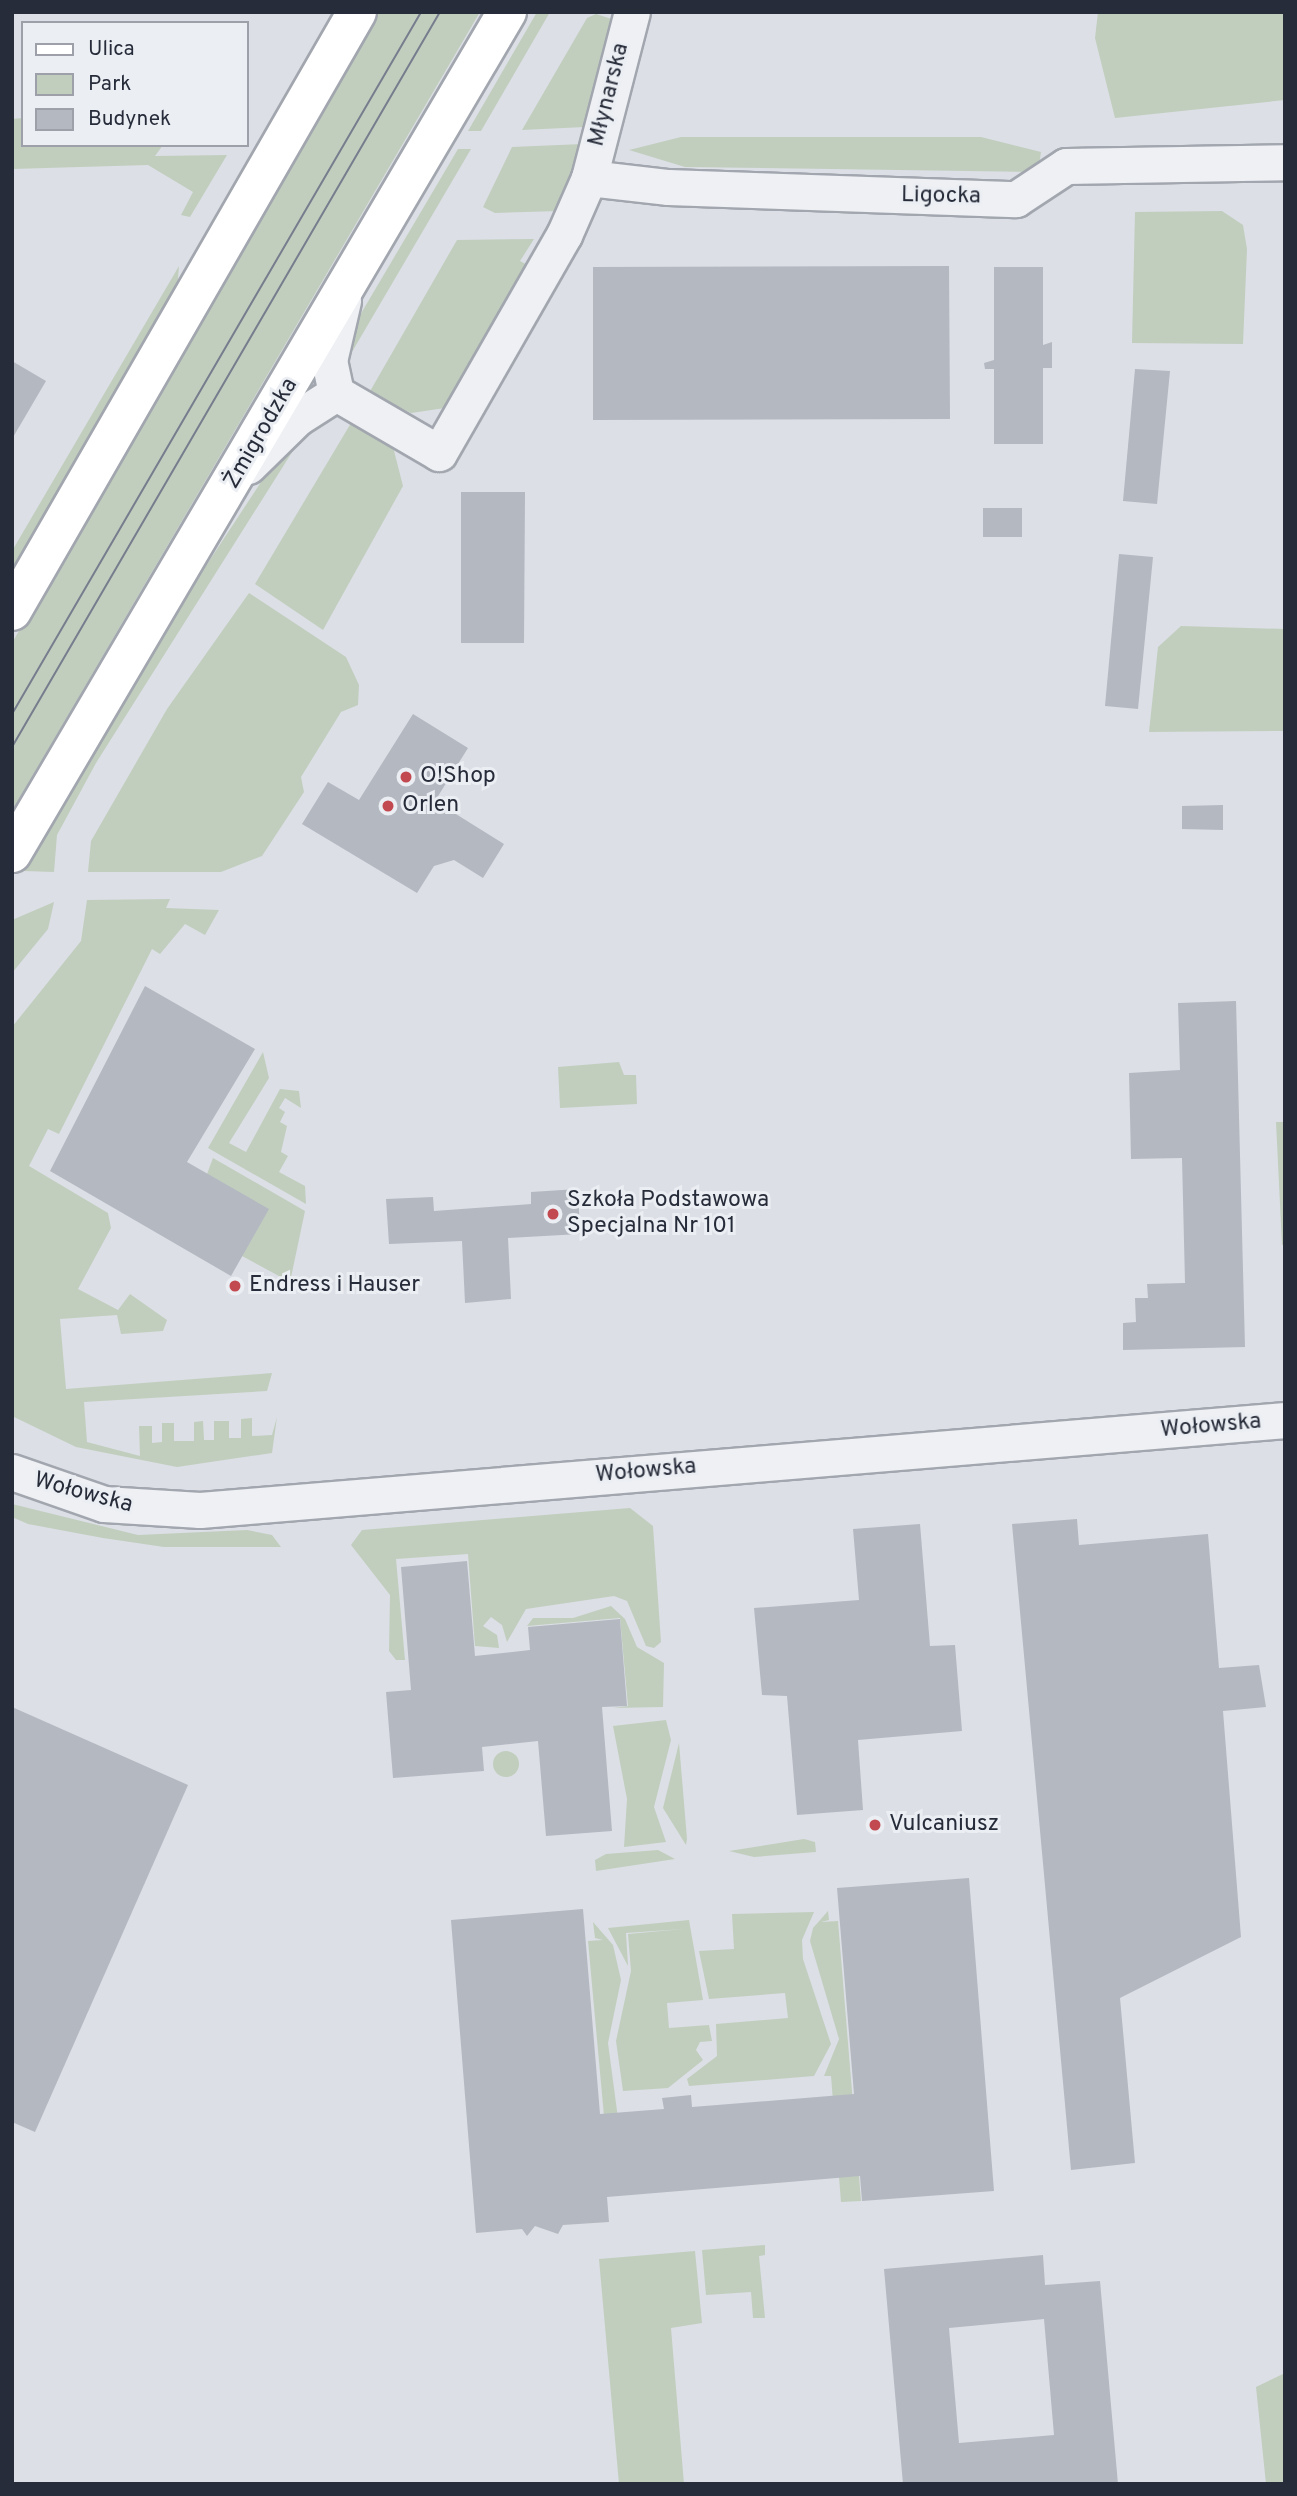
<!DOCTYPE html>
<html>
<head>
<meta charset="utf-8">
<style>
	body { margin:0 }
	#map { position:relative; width:1297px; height:2496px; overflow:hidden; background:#dcdfe5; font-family:Overpass,sans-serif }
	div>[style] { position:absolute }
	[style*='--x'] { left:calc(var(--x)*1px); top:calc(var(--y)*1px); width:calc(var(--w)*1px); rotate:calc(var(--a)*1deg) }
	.green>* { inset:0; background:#c1cebe }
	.round { border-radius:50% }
	.building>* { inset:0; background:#b4b8c1 }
	.roads { filter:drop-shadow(2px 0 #a2a6ae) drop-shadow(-2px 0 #a2a6ae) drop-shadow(0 2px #a2a6ae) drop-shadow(0 -2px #a2a6ae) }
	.minor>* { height:35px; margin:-17.5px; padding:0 17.5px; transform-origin:17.5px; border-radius:17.5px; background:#eef0f4 }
	.major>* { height:38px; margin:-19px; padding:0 19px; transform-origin:19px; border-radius:19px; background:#fff }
	.tram>* { height:2px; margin:-1px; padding:0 1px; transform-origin:1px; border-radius:1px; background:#777d8d }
	.dots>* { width:19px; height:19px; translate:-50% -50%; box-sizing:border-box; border:4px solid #ebeef3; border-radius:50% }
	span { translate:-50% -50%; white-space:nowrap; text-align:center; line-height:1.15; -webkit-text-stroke:6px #ebeef3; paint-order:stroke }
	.street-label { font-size:23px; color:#272c3a }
	.poi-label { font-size:23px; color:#272c3a }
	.left { translate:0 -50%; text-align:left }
	.frame { position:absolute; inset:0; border:14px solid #272c3a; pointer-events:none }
	.legend { position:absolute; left:21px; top:21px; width:228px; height:126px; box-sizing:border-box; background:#ebeef3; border:2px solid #9da0a9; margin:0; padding:9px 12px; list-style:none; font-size:21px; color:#272c3a }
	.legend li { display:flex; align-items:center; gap:14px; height:35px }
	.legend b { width:35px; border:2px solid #9da0a9 }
</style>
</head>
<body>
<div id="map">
	<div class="green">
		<div style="clip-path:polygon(378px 12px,480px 12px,12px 811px,12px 643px)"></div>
		<div style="clip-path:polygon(537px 12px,550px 12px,481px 131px,468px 131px)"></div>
		<div style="clip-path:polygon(1098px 12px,1285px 12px,1285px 100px,1115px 118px,1095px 38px)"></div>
		<div style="clip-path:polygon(596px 14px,615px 20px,585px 127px,522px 130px,587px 18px)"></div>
		<div style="clip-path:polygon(23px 118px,23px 145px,163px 145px,155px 156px,227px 155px,190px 217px,181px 215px,193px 192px,148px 165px,12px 169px,12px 119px)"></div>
		<div style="clip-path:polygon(681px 137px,981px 137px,1041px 152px,1038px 172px,685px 167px,629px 150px)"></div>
		<div style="clip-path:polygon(583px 144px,559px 211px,495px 213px,483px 207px,512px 147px)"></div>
		<div style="clip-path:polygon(458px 149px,471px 149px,349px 357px,353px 327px)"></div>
		<div style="clip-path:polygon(1222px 211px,1243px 225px,1247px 249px,1243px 344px,1132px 343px,1135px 212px)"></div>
		<div style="clip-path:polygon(534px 239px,520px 261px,533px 268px,445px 408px,411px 413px,369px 393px,457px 240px)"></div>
		<div style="clip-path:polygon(179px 266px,177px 290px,12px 574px,12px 551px)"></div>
		<div style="clip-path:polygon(354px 418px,392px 443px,403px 486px,323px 630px,255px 584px)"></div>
		<div style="clip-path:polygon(313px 419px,96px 763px,57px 835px,54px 872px,24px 871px,152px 648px,286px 444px)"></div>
		<div style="clip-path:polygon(249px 593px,346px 657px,359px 685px,358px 705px,341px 712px,301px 777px,304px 792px,262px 856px,221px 872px,88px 872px,91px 841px,167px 709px)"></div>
		<div style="clip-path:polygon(1181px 626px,1285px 629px,1285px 731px,1149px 732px,1158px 647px)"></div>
		<div style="clip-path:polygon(170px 899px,166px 908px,219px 910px,205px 935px,185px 924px,160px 954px,152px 949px,59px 1134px,48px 1129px,29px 1166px,108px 1213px,111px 1228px,78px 1289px,118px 1310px,130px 1294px,167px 1320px,163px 1331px,121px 1334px,117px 1315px,60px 1319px,66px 1389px,272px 1373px,267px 1391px,84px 1402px,87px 1442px,140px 1456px,139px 1426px,152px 1426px,152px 1443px,162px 1442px,162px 1423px,174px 1423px,174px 1441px,194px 1441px,194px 1422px,203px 1421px,204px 1440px,214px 1440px,214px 1421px,229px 1421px,229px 1438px,241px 1438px,241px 1419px,252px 1418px,252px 1436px,272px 1435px,277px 1417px,272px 1453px,177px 1467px,76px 1447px,12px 1416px,12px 1027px,81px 941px,87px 900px)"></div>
		<div style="clip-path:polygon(54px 902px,48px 929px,12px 973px,12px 920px)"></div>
		<div style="clip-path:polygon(263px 1052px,269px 1078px,229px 1143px,246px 1152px,280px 1089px,299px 1091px,301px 1108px,285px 1098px,279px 1108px,285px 1112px,280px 1122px,287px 1126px,281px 1152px,288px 1156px,279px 1172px,305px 1186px,306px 1204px,208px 1148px)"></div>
		<div style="clip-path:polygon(619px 1062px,624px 1075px,636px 1075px,637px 1104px,560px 1108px,558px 1067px)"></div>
		<div style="clip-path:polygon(1276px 1122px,1285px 1122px,1285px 1244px,1282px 1245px)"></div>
		<div style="clip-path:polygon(213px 1158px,305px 1211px,290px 1282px,242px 1256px,207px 1174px)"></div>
		<div style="clip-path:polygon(12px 1504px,138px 1535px,247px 1530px,272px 1535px,281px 1547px,164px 1547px,103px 1538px,28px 1524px,12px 1517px)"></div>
		<div style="clip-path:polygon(630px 1508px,653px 1526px,661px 1642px,654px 1648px,646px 1646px,627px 1601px,614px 1596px,526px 1609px,507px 1642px,502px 1625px,491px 1617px,483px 1626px,497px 1635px,499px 1648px,475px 1646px,468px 1554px,396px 1559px,405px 1660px,396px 1660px,389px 1651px,390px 1595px,351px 1545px,362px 1530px)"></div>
		<div style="clip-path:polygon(611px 1606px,625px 1619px,637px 1647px,664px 1663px,663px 1707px,613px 1708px,628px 1706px,620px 1618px,527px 1626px,533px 1618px,573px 1618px)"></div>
		<div style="clip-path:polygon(666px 1720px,671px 1740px,654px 1807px,666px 1842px,624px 1847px,627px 1799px,613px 1726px)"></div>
		<div style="clip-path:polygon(679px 1743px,687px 1839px,686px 1845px,663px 1808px)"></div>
		<div class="round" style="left:493px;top:1751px;width:26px;height:26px"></div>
		<div style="clip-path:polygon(804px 1839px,815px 1842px,816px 1852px,754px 1857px,729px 1851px)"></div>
		<div style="clip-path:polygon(658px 1850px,675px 1859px,596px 1871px,595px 1860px,606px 1854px)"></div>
		<div style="clip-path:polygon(828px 1911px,829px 1920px,821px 1922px,838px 1921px,861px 2201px,841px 2202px,831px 2076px,824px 2076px,839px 2039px,810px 1941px,813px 1928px)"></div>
		<div style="clip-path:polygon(814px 1912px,802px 1940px,803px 1959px,831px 2044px,814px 2076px,689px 2086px,687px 2079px,717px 2056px,716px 2024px,788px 2018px,785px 1993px,709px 1999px,699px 1951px,734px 1949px,732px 1914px)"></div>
		<div style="clip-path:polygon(689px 1920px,703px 2000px,667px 2003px,669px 2028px,709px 2025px,712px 2041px,700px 2042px,696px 2050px,703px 2060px,668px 2088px,623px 2091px,616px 2041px,631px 1971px,628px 1934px,684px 1929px,626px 1933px,628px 1966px,608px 1928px)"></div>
		<div style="clip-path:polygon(593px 1922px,613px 1945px,621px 1980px,608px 2043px,619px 2126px,607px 2149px,588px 1941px,603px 1940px,595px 1938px)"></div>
		<div style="clip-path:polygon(765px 2245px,765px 2255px,759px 2256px,765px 2318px,753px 2318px,751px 2292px,706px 2295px,702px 2250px)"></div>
		<div style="clip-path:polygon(695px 2251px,702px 2323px,671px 2328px,684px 2484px,619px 2484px,599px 2259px)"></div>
		<div style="clip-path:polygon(1285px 2373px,1285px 2484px,1266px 2484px,1256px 2387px)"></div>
	</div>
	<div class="building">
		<div style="clip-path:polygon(949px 266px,950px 419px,593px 420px,593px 267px)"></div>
		<div style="clip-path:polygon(994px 267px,1043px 267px,1043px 345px,1052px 342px,1052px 368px,1043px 368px,1043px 444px,994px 444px,994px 369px,985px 369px,984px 363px,994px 360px)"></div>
		<div style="clip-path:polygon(12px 361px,46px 381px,12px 439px)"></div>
		<div style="clip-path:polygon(1135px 369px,1170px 371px,1157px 504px,1123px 501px)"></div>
		<div style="clip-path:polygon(461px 492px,525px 492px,524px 643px,461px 643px)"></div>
		<div style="clip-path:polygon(983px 508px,1022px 508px,1022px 537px,983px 537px)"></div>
		<div style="clip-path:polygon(1119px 554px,1153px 557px,1138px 709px,1105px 706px)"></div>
		<div style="clip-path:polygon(413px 714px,468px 748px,435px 801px,504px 844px,483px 878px,454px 860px,434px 866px,417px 893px,302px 824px,328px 782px,359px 800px)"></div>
		<div style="clip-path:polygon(1223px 805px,1223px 830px,1182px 829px,1182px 806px)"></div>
		<div style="clip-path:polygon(145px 986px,255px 1049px,187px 1162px,269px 1209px,231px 1276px,50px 1171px)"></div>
		<div style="clip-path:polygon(1236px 1001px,1245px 1347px,1123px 1350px,1123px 1323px,1136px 1322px,1135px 1298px,1148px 1298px,1147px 1284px,1185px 1283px,1182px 1158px,1131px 1159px,1129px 1073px,1180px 1070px,1178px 1003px)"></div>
		<div style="clip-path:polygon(578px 1189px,580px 1234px,508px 1238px,511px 1299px,465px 1303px,462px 1241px,389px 1244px,386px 1199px,433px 1197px,434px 1211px,531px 1204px,531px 1192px)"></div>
		<div style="clip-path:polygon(1077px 1519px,1079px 1545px,1208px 1534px,1219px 1668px,1259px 1665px,1266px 1707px,1223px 1711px,1241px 1937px,1120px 1998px,1135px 2163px,1071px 2170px,1012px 1524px)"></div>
		<div style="clip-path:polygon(920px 1524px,930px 1646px,955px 1645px,962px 1731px,858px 1740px,863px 1810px,797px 1815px,787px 1696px,762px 1695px,754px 1608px,859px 1600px,853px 1529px)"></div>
		<div style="clip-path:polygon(467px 1561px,475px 1656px,530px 1650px,528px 1627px,620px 1619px,627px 1706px,602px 1707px,612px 1831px,546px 1836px,538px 1741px,482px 1747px,484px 1771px,393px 1778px,386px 1692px,411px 1690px,401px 1567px)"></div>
		<div style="clip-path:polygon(12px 1707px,188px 1785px,35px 2132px,12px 2122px)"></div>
		<div style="clip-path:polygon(969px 1878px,994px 2191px,862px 2201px,860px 2176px,607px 2197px,609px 2222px,563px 2225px,558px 2234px,535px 2226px,527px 2236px,522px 2229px,476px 2233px,451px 1920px,583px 1909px,600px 2114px,664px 2109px,662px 2098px,691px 2095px,692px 2107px,854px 2094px,837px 1888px)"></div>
		<div style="clip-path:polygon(evenodd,1043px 2255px,1045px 2285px,1100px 2281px,1118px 2484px,903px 2484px,884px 2269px,1043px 2255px,1044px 2319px,1054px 2435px,959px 2443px,949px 2328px,1044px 2319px)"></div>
	</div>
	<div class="roads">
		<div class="minor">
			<div style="--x:589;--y:178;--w:80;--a:6.5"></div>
			<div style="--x:668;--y:187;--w:348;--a:2"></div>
			<div style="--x:1016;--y:199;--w:60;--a:-33.4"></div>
			<div style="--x:1066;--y:166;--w:219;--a:-1"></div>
			<div style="--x:336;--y:393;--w:119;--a:30.2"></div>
			<div style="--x:439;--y:453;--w:251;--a:-60.2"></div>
			<div style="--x:564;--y:235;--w:62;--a:-66.3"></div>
			<div style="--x:589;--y:178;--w:171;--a:-75.5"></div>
			<div style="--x:336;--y:393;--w:33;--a:-102"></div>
			<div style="--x:329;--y:361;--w:62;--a:-76.9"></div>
			<div style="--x:248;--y:466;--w:69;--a:-44.4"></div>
			<div style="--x:297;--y:418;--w:46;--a:-32.7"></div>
			<div style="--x:12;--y:1472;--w:97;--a:19.2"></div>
			<div style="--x:104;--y:1504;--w:96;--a:3.6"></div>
			<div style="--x:200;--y:1510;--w:1089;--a:-4.74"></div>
		</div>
		<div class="major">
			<div style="--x:12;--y:611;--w:691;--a:-60.06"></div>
			<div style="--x:12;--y:853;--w:976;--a:-59.52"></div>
		</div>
	</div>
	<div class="tram">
		<div style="--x:12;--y:714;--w:812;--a:-59.77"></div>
		<div style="--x:12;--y:747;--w:851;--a:-59.79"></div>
	</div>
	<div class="dots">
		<div style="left:406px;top:777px;background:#c24950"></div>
		<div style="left:388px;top:806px;background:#c24950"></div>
		<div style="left:553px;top:1214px;background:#c24950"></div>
		<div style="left:235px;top:1286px;background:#c24950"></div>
		<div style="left:875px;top:1825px;background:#c24950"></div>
	</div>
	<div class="street-label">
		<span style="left:610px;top:95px;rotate:-76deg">Młynarska</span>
		<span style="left:941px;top:197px;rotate:1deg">Ligocka</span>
		<span style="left:262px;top:434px;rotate:-60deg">Żmigrodzka</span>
		<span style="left:1211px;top:1427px;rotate:-5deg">Wołowska</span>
		<span style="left:646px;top:1472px;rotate:-5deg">Wołowska</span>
		<span style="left:83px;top:1494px;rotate:15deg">Wołowska</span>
	</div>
	<div class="poi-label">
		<span class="left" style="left:420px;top:777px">O!Shop</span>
		<span class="left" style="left:402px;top:806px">Orlen</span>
		<span class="left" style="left:567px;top:1214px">Szkoła Podstawowa<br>Specjalna Nr 101</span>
		<span class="left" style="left:249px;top:1286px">Endress i Hauser</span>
		<span class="left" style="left:889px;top:1825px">Vulcaniusz</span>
	</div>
	<div class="frame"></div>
	<ul class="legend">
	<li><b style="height:9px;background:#fff"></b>Ulica</li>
	<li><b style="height:19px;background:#c1cebe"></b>Park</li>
	<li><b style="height:19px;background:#b4b8c1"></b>Budynek</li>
	</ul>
</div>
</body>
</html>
